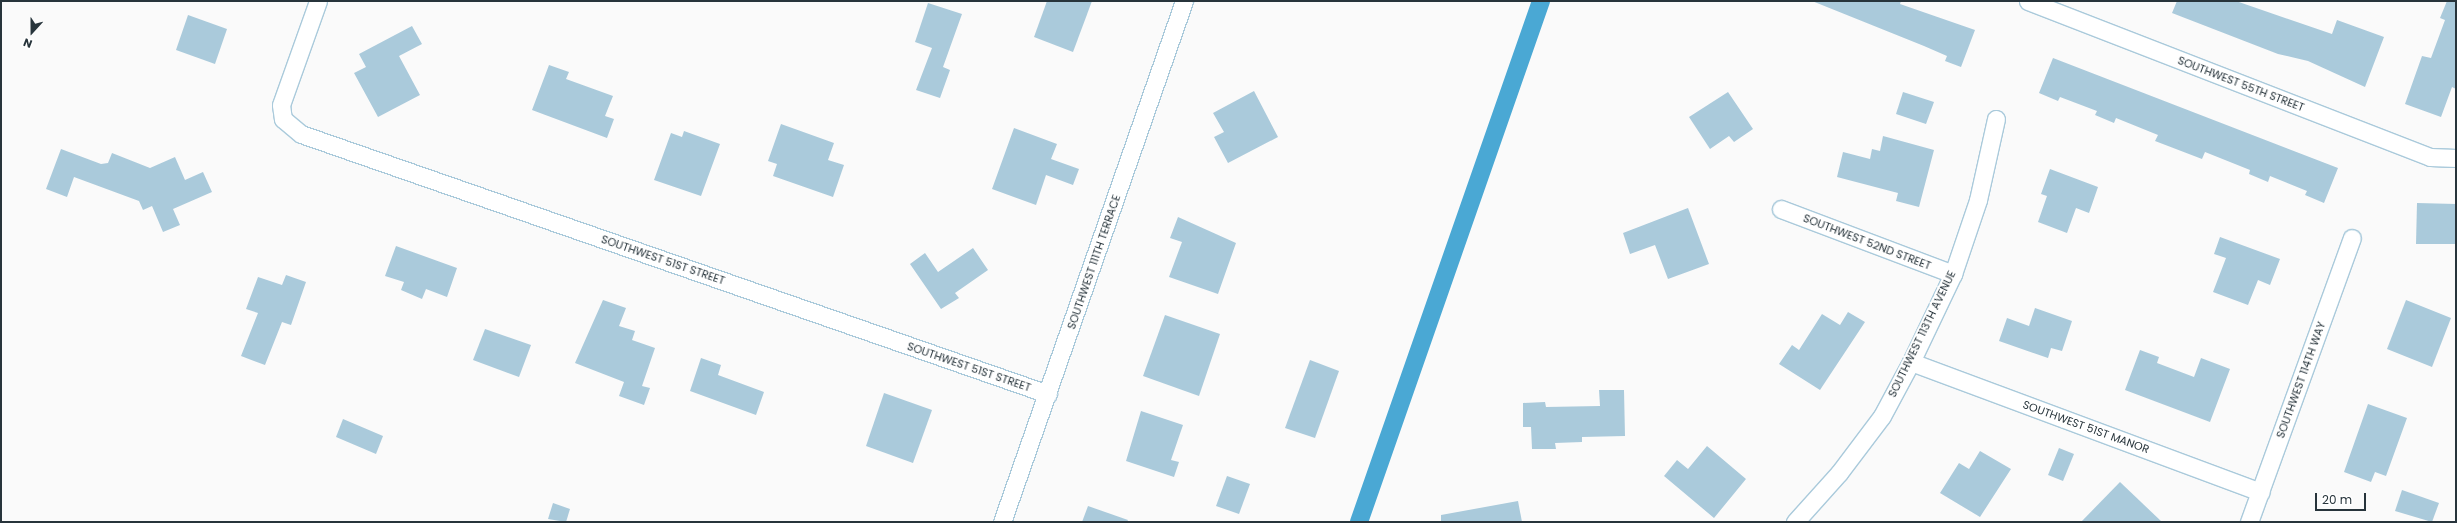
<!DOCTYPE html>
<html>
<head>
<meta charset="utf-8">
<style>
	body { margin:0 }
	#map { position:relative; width:2457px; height:523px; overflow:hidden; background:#fafafa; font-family:Poppins,sans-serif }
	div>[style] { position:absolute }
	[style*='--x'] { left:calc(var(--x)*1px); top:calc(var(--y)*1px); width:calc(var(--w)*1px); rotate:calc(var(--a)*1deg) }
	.canal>* { height:18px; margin:-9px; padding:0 9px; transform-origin:9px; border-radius:9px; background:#4aa8d4 }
	.building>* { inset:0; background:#aacadb }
	.roads { filter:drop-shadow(1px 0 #aacadb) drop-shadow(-1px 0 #aacadb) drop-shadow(0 1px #aacadb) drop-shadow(0 -1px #aacadb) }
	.minor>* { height:17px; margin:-8.5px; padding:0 8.5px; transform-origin:8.5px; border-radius:8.5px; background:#fff }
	span { translate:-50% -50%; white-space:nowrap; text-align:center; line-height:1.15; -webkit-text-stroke:3.5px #fff; paint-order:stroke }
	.street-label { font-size:11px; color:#27343b }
	.frame { position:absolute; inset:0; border:2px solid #27343b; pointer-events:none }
	.north { position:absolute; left:12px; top:12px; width:40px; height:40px; -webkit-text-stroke:3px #fff; paint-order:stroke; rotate:201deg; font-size:11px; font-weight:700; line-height:16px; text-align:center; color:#27343b }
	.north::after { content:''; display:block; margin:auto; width:14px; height:18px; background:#27343b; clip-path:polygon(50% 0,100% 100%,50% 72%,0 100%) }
	.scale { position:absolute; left:2315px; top:493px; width:51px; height:18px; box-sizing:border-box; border:2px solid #27343b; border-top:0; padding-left:5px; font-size:12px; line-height:14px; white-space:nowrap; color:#27343b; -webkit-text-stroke:3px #fff; paint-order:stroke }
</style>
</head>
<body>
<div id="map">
	<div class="canal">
		<div style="--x:1359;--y:522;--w:552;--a:-70.74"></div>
	</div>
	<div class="building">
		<div style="clip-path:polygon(1047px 1px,1092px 1px,1073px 52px,1034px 37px)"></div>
		<div style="clip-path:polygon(1812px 1px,1901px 1px,1900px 4px,1975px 30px,1961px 67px,1945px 61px,1947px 56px,1924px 46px)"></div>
		<div style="clip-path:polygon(2177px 1px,2236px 1px,2332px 34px,2337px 20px,2384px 37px,2365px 87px,2308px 61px,2278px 54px,2172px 13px)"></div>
		<div style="clip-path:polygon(2447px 1px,2456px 1px,2456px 89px,2452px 87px,2441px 117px,2405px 104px,2422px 56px,2431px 58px,2445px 20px,2440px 18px)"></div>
		<div style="clip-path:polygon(928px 3px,962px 14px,943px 67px,950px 70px,940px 98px,916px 90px,932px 48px,915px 42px)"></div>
		<div style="clip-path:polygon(188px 15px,227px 29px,215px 64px,176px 50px)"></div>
		<div style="clip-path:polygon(412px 26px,422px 44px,399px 56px,420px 95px,378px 117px,354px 73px,366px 67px,359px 54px)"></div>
		<div style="clip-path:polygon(2053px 58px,2338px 168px,2324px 203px,2305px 195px,2307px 191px,2270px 176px,2268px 182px,2249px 174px,2250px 170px,2205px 152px,2202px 159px,2155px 141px,2158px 135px,2116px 118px,2114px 123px,2095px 115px,2097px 111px,2060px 97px,2058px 101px,2039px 93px)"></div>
		<div style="clip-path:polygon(549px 65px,569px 72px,566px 79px,613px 96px,605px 116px,614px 119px,607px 138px,532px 110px)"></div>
		<div style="clip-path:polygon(1254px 91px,1278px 137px,1228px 163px,1214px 137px,1224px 132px,1213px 113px)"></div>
		<div style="clip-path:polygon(1728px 92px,1753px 129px,1734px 142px,1729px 136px,1710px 149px,1689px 117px)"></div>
		<div style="clip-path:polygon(1903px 92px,1934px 102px,1926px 124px,1896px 114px)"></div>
		<div style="clip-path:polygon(781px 124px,834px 143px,828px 160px,844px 165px,833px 197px,773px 176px,777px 164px,768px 161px)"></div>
		<div style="clip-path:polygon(1014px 128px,1057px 144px,1051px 159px,1079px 169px,1073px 185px,1046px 175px,1036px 205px,992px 189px)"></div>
		<div style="clip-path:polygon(684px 131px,720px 144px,701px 196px,654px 180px,671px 133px,682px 137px)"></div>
		<div style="clip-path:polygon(1883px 136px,1934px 150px,1919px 207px,1896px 201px,1898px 193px,1837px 177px,1843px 152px,1870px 159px,1872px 149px,1880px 151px)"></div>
		<div style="clip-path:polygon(61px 149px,101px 164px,108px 163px,112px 153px,150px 168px,175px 157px,185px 180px,203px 172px,212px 192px,173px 209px,180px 225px,163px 232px,152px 206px,143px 210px,139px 201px,74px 177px,67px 197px,46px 189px)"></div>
		<div style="clip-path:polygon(2050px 169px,2098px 187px,2089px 213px,2076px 208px,2067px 233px,2038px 222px,2047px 196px,2041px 194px)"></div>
		<div style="clip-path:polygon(2417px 203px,2456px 204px,2456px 244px,2416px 244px)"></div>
		<div style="clip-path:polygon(1688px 208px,1709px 264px,1668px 279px,1655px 245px,1630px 254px,1623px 233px)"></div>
		<div style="clip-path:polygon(1178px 217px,1236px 243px,1218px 294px,1169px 277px,1182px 242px,1170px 238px)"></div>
		<div style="clip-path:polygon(2220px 237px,2280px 259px,2270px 285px,2258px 280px,2248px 305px,2213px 292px,2226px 258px,2214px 254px)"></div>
		<div style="clip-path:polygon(396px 246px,457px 268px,447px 297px,426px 289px,422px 299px,401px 290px,404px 282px,385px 276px)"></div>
		<div style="clip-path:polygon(973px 248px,988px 270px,955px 293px,959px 298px,941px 309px,910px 264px,925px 253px,938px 272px)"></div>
		<div style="clip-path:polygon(286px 275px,306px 282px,291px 325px,282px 322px,265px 365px,241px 356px,258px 313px,246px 309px,258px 277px,282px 285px)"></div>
		<div style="clip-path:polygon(603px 300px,626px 308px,619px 326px,635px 331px,632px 340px,655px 348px,642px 386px,650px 388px,644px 405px,619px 396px,624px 382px,575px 363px)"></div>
		<div style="clip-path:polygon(2406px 300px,2451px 318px,2432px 367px,2387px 349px)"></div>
		<div style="clip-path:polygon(2035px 308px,2072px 321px,2062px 351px,2051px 348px,2048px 358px,1999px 341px,2007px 318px,2029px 326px)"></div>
		<div style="clip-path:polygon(1848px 312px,1865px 322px,1820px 390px,1779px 364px,1792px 345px,1799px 350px,1822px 314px,1840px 325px)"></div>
		<div style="clip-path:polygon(1165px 315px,1220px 334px,1199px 396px,1143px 376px)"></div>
		<div style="clip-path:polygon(485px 329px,531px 345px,519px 377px,473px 360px)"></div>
		<div style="clip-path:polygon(2140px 350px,2159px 357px,2157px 363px,2194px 377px,2201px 358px,2230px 369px,2210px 422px,2125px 390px)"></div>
		<div style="clip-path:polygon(701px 358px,721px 365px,718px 375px,764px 392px,756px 415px,690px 391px)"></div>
		<div style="clip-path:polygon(1310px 360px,1339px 371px,1315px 438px,1285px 428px)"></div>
		<div style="clip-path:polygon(1599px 390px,1624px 390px,1625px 436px,1582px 437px,1582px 442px,1555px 443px,1556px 449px,1532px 449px,1531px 427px,1523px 427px,1523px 403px,1545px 402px,1546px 407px,1600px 406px)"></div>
		<div style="clip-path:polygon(884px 393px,932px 410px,913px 463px,866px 446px)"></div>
		<div style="clip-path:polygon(2368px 404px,2407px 418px,2386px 476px,2375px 472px,2371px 482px,2344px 472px)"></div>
		<div style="clip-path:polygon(1141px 411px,1183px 425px,1171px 460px,1179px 462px,1174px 477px,1126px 461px)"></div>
		<div style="clip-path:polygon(343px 419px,383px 436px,376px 454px,336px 437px)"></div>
		<div style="clip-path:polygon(1707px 446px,1746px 479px,1714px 518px,1664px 476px,1677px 460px,1688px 469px)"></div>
		<div style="clip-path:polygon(2059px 448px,2074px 454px,2063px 481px,2048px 475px)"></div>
		<div style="clip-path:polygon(1980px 451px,2011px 469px,1980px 517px,1940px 493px,1959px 463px,1969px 469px)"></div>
		<div style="clip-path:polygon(1227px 476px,1250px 484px,1239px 514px,1216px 506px)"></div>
		<div style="clip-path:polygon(2120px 482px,2162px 522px,2081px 522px)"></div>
		<div style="clip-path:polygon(2402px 490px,2439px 503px,2432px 522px,2395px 511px)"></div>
		<div style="clip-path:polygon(1518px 501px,1522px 522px,1441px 522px,1441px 515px)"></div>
		<div style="clip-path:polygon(553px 503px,570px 509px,566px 522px,548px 519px)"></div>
		<div style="clip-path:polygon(1088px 506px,1128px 520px,1127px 522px,1082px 522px)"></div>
	</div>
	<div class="roads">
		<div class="minor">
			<div style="--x:318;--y:1;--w:110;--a:109.6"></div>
			<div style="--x:281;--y:105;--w:14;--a:82"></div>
			<div style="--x:283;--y:119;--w:23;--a:40"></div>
			<div style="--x:301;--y:134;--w:791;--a:19.19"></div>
			<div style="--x:2028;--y:1;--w:431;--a:21.2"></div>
			<div style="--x:2430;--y:157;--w:26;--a:2"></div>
			<div style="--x:1781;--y:209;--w:184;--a:20.7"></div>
			<div style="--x:1911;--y:362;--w:373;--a:20.4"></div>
			<div style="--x:1002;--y:522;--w:552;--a:-70.74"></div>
			<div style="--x:1795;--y:522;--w:66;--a:-48.1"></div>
			<div style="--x:1839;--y:473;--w:71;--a:-53"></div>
			<div style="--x:1882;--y:416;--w:61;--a:-61.8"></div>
			<div style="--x:1911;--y:362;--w:98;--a:-64.5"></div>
			<div style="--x:1953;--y:274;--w:78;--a:-71.3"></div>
			<div style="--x:1978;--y:200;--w:83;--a:-77.5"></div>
			<div style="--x:2249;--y:522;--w:302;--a:-70.1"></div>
		</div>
	</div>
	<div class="street-label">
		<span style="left:2241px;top:84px;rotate:21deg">SOUTHWEST 55TH STREET</span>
		<span style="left:1867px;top:242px;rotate:21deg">SOUTHWEST 52ND STREET</span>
		<span style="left:663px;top:260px;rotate:19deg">SOUTHWEST 51ST STREET</span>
		<span style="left:1094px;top:262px;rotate:-71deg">SOUTHWEST 111TH TERRACE</span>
		<span style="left:1922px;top:334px;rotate:-64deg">SOUTHWEST 113TH AVENUE</span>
		<span style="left:969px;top:367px;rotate:19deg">SOUTHWEST 51ST STREET</span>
		<span style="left:2301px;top:380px;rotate:-70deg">SOUTHWEST 114TH WAY</span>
		<span style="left:2086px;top:427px;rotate:20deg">SOUTHWEST 51ST MANOR</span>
	</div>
	<div class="frame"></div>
	<div class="north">N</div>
	<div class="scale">20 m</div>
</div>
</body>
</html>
